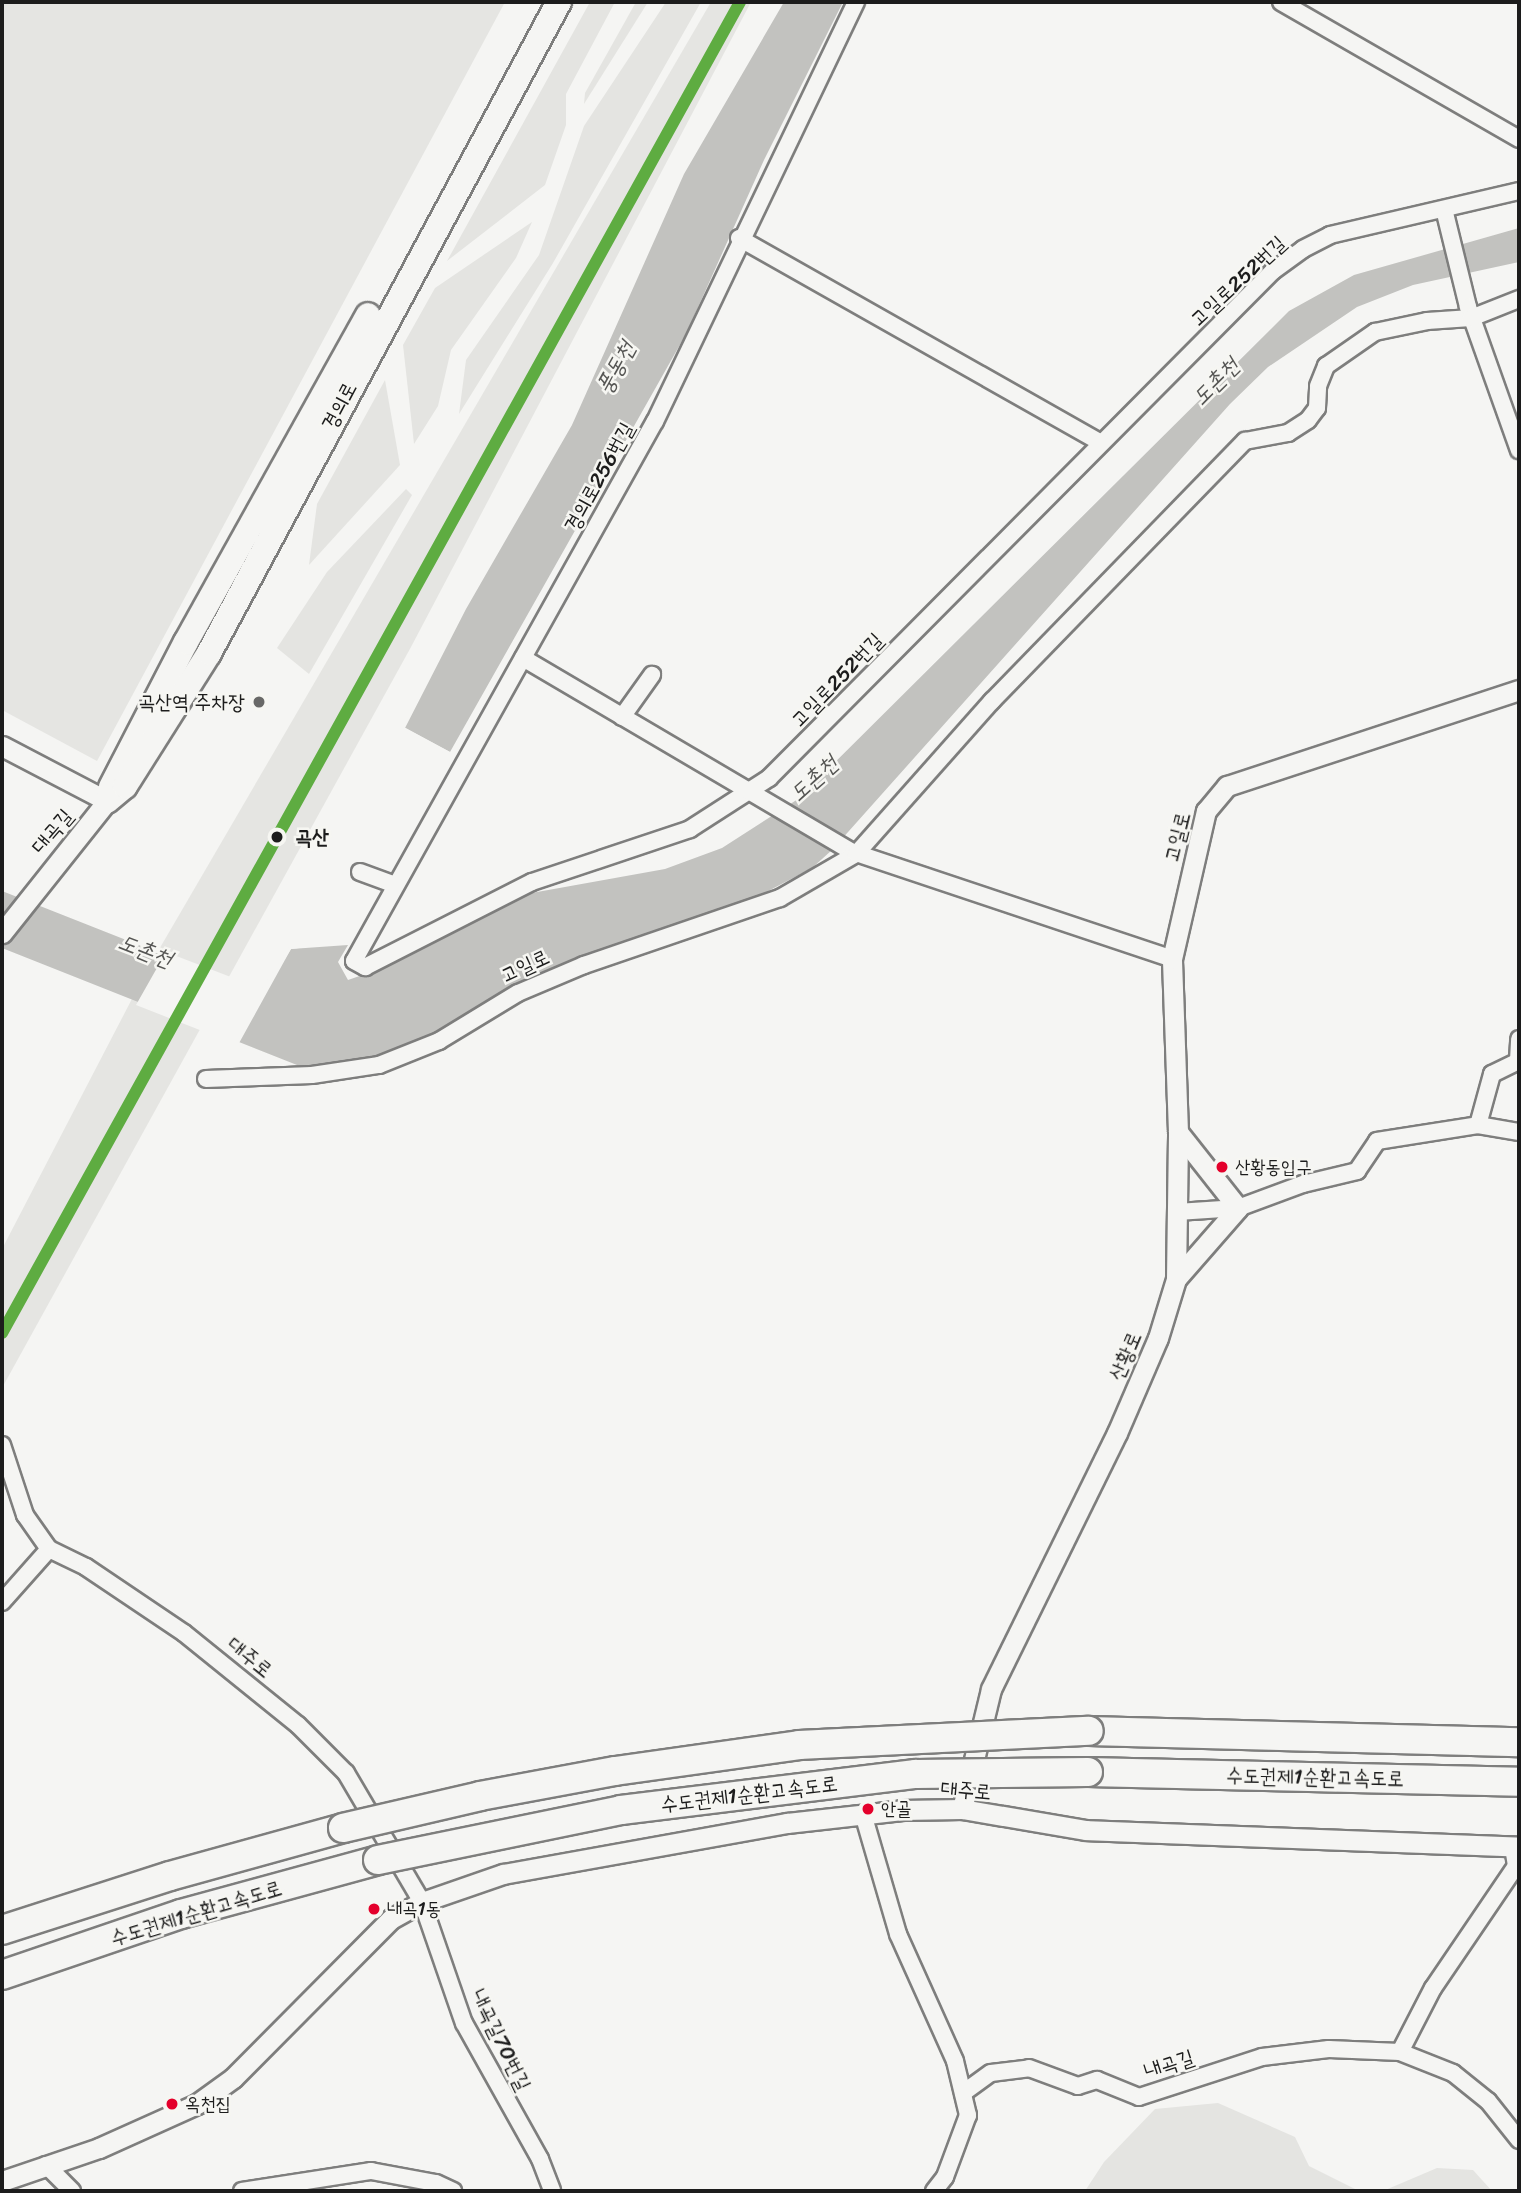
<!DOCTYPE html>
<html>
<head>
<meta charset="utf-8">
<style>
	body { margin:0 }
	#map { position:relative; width:1521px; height:2193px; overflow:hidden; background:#f5f5f3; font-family:Sriracha,"Poor Story",sans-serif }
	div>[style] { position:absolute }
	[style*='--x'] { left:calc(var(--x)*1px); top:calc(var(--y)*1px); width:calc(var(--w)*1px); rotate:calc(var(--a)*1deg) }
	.built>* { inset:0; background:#e5e5e2 }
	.green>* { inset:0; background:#e4e4e1 }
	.water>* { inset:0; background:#c2c2bf }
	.pier>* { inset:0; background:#f5f5f3 }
	.roads { filter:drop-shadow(2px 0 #7e7e7d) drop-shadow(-2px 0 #7e7e7d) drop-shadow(0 2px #7e7e7d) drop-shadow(0 -2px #7e7e7d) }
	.minor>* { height:16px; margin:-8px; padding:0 8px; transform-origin:8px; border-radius:8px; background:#f5f5f3 }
	.tertiary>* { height:19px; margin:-9.5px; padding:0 9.5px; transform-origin:9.5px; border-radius:9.5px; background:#f5f5f3 }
	.primary>* { height:24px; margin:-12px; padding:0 12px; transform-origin:12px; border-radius:12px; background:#f5f5f3 }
	.motorway>* { height:28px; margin:-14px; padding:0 14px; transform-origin:14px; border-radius:14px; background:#f5f5f3 }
	.bridges { filter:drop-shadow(2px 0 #7e7e7d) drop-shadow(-2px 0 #7e7e7d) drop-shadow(0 2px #7e7e7d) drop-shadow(0 -2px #7e7e7d) }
	.motorway-bridge>* { height:28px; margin:-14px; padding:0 14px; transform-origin:14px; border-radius:14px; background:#f5f5f3 }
	.rail-1>* { height:12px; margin:-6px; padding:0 6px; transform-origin:6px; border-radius:6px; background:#5eac41 }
	.dots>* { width:19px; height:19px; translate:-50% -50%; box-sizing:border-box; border:4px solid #f6f6f2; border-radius:50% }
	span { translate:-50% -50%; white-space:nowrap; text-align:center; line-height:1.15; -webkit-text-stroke:5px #f6f6f2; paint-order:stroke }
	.bus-label { font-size:19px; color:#1c1c1c }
	.left { translate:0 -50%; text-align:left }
	.street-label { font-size:21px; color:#1c1c1c }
	.poi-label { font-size:21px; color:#1c1c1c }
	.right { translate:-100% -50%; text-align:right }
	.stop-label { font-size:21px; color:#1c1c1c; font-weight:700 }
	.water-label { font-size:23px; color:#565654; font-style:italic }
	.frame { position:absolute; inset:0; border:4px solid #1c1c1c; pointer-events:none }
</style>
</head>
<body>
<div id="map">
	<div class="built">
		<div style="clip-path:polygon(2px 2px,505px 2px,97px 761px,2px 710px)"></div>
		<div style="clip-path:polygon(711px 2px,751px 2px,411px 647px,2px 1388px,2px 1249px,147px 970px)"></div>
	</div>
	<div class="green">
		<div style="clip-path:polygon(590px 2px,615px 2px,566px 94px,566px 125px,545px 185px,447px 261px)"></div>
		<div style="clip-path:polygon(636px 2px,648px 2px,584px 104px,585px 93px)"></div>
		<div style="clip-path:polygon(666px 2px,701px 2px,553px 263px,459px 414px,466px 360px,539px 255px,584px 126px)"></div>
		<div style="clip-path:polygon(532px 222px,516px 258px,451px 350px,438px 406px,414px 444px,403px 345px,435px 288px)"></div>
		<div style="clip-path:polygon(385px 380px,400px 465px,309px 565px,317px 504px)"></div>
		<div style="clip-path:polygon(406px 489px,412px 495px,309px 674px,277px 648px,327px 572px)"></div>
		<div style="clip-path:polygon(1218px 2103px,1295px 2137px,1309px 2166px,1359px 2191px,1085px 2191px,1104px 2162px,1155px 2109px)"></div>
		<div style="clip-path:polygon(1437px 2168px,1473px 2170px,1492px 2191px,1383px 2191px)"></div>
	</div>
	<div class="water">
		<div style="clip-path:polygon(784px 2px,843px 2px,764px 160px,686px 334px,450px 752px,405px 728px,466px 609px,572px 425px,684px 174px)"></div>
		<div style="clip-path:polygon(1519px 228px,1519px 262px,1413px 285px,1357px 307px,1268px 367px,1230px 404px,832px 850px,812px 868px,755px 898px,381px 1059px,340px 1065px,297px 1065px,2px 948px,2px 891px,263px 994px,291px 949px,348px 945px,338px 962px,348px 980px,374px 971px,526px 894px,665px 869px,722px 848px,798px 799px,1289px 311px,1354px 275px)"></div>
	</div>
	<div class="pier">
		<div style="clip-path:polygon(402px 726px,450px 752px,449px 756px,403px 731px)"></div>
		<div style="clip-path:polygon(314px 940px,349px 942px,291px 949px,238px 1045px,136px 1005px,166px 952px,262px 989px,289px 946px)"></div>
	</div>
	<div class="roads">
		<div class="minor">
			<div style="--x:856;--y:2;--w:465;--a:115.6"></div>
			<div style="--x:655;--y:421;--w:618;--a:119.14"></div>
			<div style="--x:354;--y:961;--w:13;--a:29"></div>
			<div style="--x:365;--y:967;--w:187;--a:-27"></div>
			<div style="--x:532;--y:882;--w:167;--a:-18.5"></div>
			<div style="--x:690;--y:829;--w:94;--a:-32.8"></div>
			<div style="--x:769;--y:778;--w:715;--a:-45.17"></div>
			<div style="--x:1273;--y:271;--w:37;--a:-36"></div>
			<div style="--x:1303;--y:249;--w:30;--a:-27"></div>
			<div style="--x:1330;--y:235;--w:194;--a:-13.1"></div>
			<div style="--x:1281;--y:2;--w:275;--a:29.9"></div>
			<div style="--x:1444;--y:209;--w:101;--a:76.2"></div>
			<div style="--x:1468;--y:307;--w:152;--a:70.4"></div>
			<div style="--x:739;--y:238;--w:416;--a:29.5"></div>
			<div style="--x:523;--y:658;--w:383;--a:30.5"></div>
			<div style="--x:853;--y:852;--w:336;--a:18.5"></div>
			<div style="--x:622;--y:717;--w:52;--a:-54.5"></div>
			<div style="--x:360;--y:872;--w:37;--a:20"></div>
			<div style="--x:1518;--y:1061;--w:22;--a:-87"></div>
			<div style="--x:206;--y:1079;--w:106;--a:-2.2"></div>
			<div style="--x:312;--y:1075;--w:68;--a:-8.5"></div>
			<div style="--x:379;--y:1065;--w:65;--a:-21.8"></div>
			<div style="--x:439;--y:1041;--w:92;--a:-31.3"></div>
			<div style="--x:518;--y:993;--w:72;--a:-23"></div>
			<div style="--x:584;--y:965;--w:207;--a:-18.9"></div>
			<div style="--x:780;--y:898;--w:88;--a:-30.1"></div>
			<div style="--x:856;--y:854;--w:205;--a:-48.4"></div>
			<div style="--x:992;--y:701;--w:363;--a:-45.8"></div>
			<div style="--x:1245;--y:441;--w:44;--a:-10.5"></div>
			<div style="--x:1288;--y:433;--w:24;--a:-33"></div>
			<div style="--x:1308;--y:420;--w:15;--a:-53"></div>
			<div style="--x:1317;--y:408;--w:22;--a:-87"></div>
			<div style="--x:1318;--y:386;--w:22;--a:-68"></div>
			<div style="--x:1326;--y:366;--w:60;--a:-34.8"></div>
			<div style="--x:1375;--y:332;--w:53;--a:-11.9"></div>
			<div style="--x:1427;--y:321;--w:44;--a:-3.9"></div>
			<div style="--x:1471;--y:318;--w:52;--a:-21.6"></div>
			<div style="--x:1478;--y:1125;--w:53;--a:-74.6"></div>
			<div style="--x:1492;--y:1074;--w:30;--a:-26"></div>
			<div style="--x:1177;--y:1212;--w:61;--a:-3.8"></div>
			<div style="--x:1238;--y:1208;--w:69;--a:-20.3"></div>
			<div style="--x:1303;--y:1184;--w:56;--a:-13.5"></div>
			<div style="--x:1357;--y:1171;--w:36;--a:-56"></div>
			<div style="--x:1377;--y:1141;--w:102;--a:-9"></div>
			<div style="--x:1478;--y:1125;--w:42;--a:9.7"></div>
			<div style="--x:2;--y:1445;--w:74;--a:71.8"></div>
			<div style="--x:25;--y:1515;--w:42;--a:54.8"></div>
			<div style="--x:49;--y:1549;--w:41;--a:25.9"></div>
			<div style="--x:86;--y:1567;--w:118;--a:34"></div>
			<div style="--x:184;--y:1633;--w:146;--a:38.9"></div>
			<div style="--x:298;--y:1725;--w:68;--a:45"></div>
			<div style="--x:346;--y:1773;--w:150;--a:59.5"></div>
			<div style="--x:422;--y:1902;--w:128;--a:70.9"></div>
			<div style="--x:464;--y:2023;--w:156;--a:60.8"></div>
			<div style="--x:540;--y:2159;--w:34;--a:69"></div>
			<div style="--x:2;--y:1602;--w:71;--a:-48.4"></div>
			<div style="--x:863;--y:1814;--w:125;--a:73.7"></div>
			<div style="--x:898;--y:1934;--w:139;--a:65.8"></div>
			<div style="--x:955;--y:2061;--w:56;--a:76.5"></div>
			<div style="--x:968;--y:2115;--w:66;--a:110.4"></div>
			<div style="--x:945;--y:2177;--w:18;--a:128"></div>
			<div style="--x:1513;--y:1847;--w:19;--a:81"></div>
			<div style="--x:1516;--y:1866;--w:148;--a:124.2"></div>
			<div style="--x:1433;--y:1988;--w:72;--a:117.3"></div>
			<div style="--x:1400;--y:2052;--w:57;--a:21.6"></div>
			<div style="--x:1453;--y:2073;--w:45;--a:38.7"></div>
			<div style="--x:1488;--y:2101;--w:50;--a:51.5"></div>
			<div style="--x:963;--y:2093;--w:34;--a:-36"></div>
			<div style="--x:991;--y:2073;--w:38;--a:-7"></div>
			<div style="--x:1029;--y:2068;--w:52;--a:20.2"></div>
			<div style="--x:1078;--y:2086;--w:20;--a:-18"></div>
			<div style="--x:1097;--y:2080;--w:45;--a:22"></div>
			<div style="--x:1139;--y:2097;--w:129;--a:-18"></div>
			<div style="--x:1262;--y:2057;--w:67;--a:-6.8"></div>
			<div style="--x:1329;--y:2049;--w:71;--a:2.4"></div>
			<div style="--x:46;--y:2165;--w:37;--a:45"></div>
			<div style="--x:242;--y:2191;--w:131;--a:-8.8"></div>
			<div style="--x:371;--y:2171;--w:66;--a:10.5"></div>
			<div style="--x:436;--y:2183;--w:19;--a:25"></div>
		</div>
		<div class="tertiary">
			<div style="--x:2;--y:746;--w:119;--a:27.6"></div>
			<div style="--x:107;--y:801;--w:169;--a:128.5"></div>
			<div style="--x:1176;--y:1279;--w:94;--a:-48.9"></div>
			<div style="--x:1238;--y:1208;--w:97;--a:-128.3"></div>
			<div style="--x:962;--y:1809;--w:123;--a:-76.4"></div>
			<div style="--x:991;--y:1689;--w:285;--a:-63.8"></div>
			<div style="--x:1117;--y:1433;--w:103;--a:-66.7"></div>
			<div style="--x:1158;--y:1338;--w:62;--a:-73"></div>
			<div style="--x:1176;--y:1279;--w:147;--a:-89.2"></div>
			<div style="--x:1178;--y:1132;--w:173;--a:-92"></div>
			<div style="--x:1172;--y:959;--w:152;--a:-77.1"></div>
			<div style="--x:1206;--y:811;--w:33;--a:-50"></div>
			<div style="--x:1227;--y:786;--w:307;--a:-18.2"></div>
			<div style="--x:2;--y:2181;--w:102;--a:-18.8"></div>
			<div style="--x:99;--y:2148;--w:107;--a:-24.2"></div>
			<div style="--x:197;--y:2104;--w:44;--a:-35.8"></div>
			<div style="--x:233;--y:2078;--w:224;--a:-45.2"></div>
			<div style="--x:391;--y:1919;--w:35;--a:-29"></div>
			<div style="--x:422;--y:1902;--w:86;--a:-19.1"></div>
			<div style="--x:503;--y:1874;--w:289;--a:-10.2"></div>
			<div style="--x:787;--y:1823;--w:116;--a:-6.4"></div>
			<div style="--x:902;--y:1810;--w:60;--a:-1"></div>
			<div style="--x:962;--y:1809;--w:126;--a:9.6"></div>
			<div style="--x:1086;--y:1830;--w:433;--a:2.2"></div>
		</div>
		<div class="primary">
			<div style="--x:111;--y:787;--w:163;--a:-62.7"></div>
			<div style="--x:186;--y:642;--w:374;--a:-60.9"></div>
			<div style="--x:107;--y:801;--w:23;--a:-40"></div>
			<div style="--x:125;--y:786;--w:157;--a:-57.7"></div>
			<div style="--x:209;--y:653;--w:739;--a:-61.74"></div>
		</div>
		<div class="motorway">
			<div style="--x:1089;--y:1731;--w:430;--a:1.5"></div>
			<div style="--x:1088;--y:1772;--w:431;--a:1.3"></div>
			<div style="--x:2;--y:1930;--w:176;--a:-17.8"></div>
			<div style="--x:170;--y:1876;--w:180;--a:-15.5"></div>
			<div style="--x:2;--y:1975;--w:189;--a:-18.8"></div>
			<div style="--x:181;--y:1914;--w:204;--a:-15.3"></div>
		</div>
	</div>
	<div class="bridges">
		<div class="motorway-bridge">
			<div style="--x:343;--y:1828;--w:141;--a:-13.1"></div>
			<div style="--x:480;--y:1796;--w:137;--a:-10.5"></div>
			<div style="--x:615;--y:1771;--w:186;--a:-8"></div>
			<div style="--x:799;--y:1745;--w:290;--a:-2.8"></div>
			<div style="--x:378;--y:1860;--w:248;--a:-11.6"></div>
			<div style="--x:621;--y:1810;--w:297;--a:-7"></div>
			<div style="--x:916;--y:1774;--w:172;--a:-0.7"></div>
		</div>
	</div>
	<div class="rail-1">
		<div style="--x:2;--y:1333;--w:1522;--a:-60.99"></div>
	</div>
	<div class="dots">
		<div style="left:259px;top:702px;background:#686867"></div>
		<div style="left:277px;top:837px;background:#1c1c1c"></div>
		<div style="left:1222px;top:1167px;background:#e4002b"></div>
		<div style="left:868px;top:1809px;background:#e4002b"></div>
		<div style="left:374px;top:1909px;background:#e4002b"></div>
		<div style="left:172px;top:2104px;background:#e4002b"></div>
	</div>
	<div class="bus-label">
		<span class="left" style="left:1235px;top:1167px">산황동입구</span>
		<span class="left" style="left:881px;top:1809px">안골</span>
		<span class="left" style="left:387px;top:1909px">내곡1동</span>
		<span class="left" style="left:185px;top:2104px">옥천집</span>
	</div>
	<div class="street-label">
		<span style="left:1238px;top:281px;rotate:-43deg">고일로252번길</span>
		<span style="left:339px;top:406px;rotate:-62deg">경의로</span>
		<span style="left:599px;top:477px;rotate:-61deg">경의로256번길</span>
		<span style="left:837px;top:680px;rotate:-46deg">고일로252번길</span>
		<span style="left:52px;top:831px;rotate:-49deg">대곡길</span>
		<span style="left:1177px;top:837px;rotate:-76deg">고일로</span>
		<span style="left:525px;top:966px;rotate:-25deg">고일로</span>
		<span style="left:1125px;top:1356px;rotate:-67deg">산황로</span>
		<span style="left:250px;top:1657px;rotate:39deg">대주로</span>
		<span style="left:1315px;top:1777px;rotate:1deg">수도권제1순환고속도로</span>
		<span style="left:966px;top:1790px;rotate:5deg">대주로</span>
		<span style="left:749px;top:1794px;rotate:-7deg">수도권제1순환고속도로</span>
		<span style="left:196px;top:1913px;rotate:-17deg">수도권제1순환고속도로</span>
		<span style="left:501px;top:2040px;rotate:64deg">내곡길70번길</span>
		<span style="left:1169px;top:2064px;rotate:-18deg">내곡길</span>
	</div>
	<div class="poi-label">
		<span class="right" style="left:245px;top:702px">곡산역 주차장</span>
	</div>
	<div class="stop-label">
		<span class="left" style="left:295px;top:837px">곡산</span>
	</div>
	<div class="water-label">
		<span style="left:616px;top:368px;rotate:-61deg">풍동천</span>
		<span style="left:1216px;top:382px;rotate:-45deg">도촌천</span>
		<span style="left:814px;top:779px;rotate:-42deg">도촌천</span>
		<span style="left:145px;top:951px;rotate:21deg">도촌천</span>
	</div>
	<div class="frame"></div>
</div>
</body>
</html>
